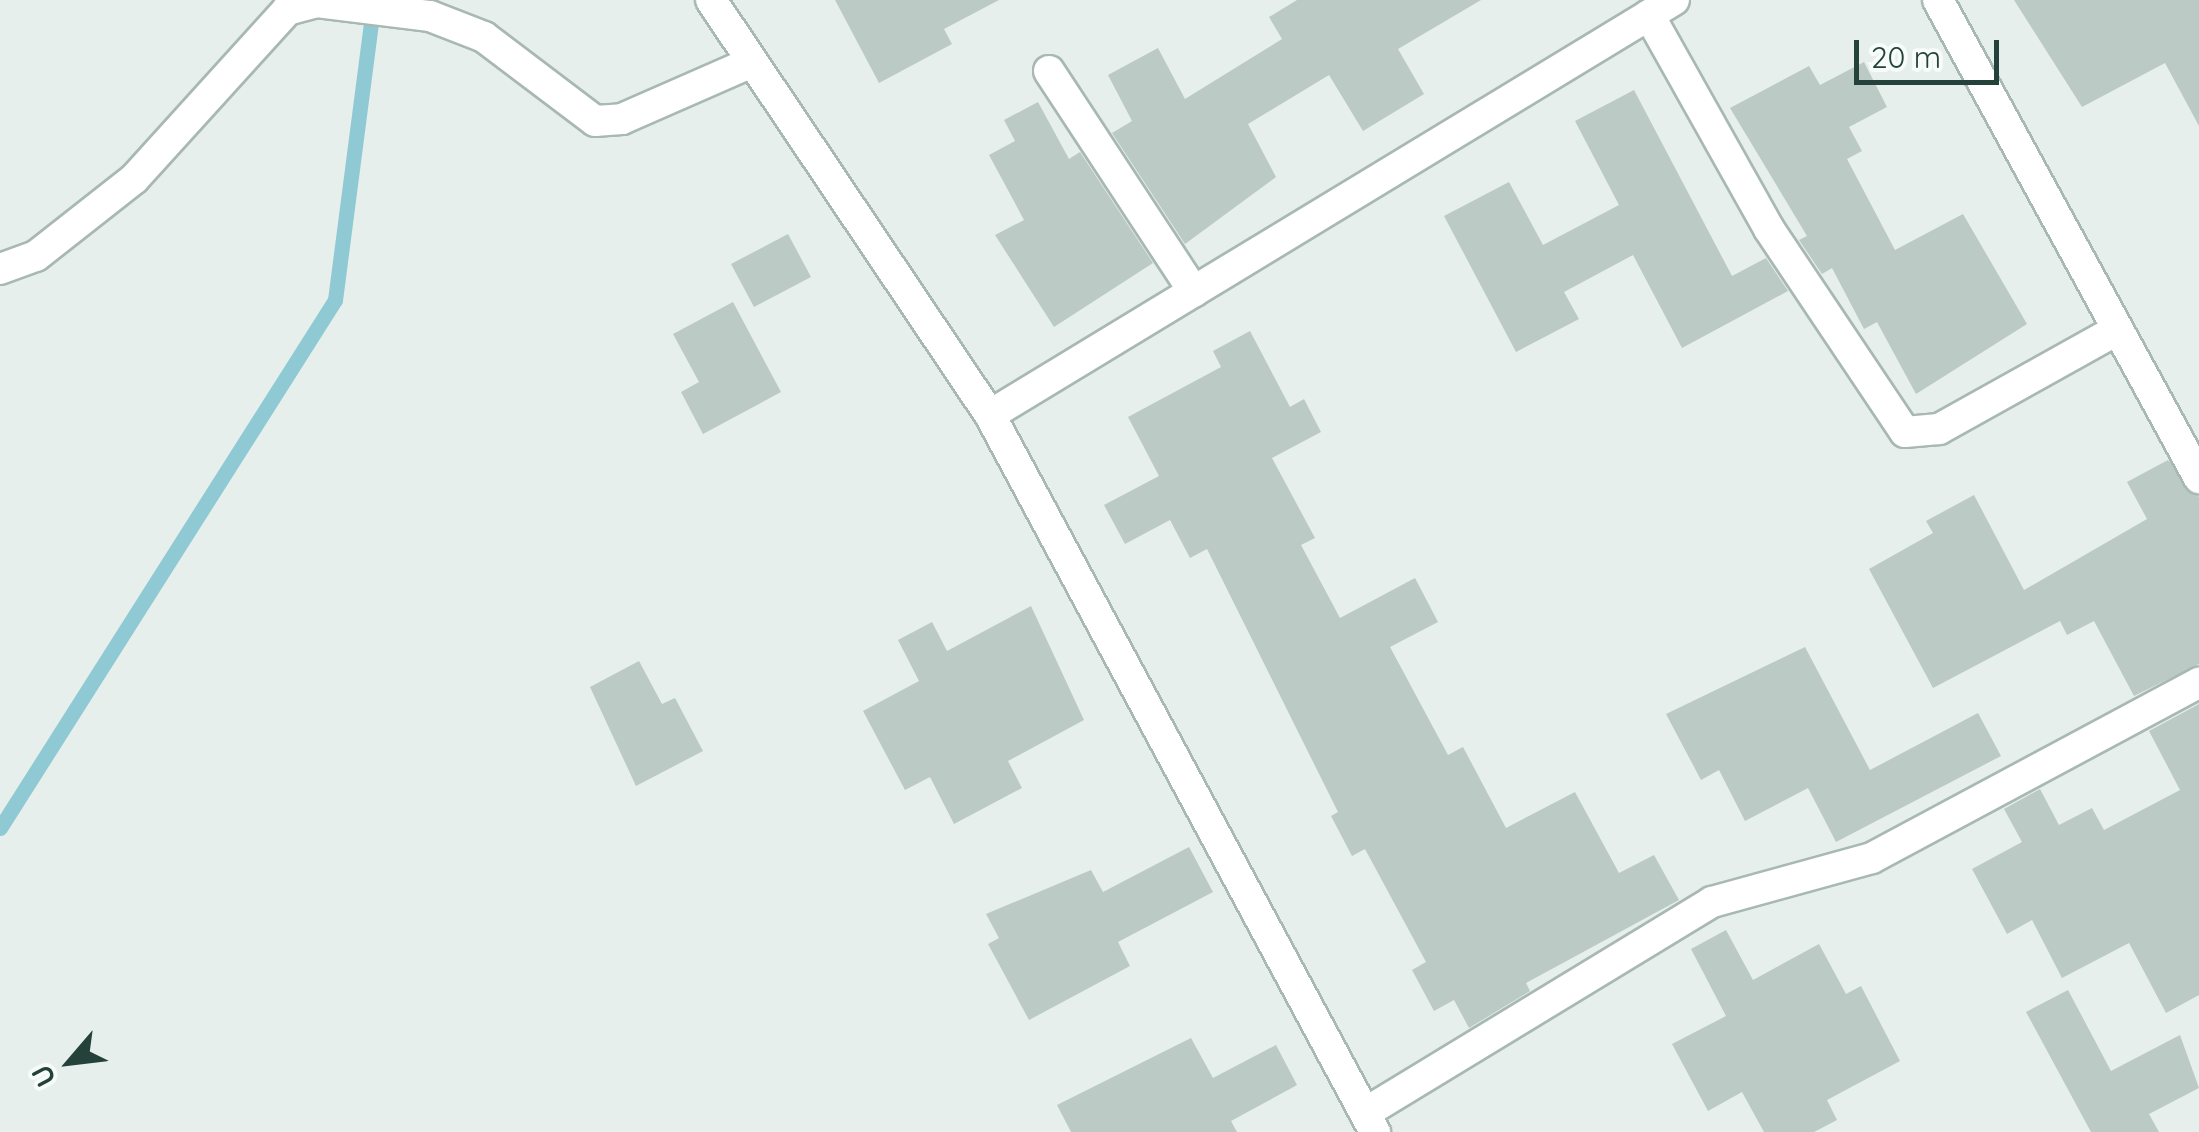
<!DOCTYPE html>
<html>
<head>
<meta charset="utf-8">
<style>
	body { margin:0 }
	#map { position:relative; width:2199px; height:1132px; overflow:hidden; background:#e6efeb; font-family:Quicksand,sans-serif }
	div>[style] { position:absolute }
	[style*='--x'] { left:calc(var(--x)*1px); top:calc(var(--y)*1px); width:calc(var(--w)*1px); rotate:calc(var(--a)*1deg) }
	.stream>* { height:15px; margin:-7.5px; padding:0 7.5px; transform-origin:7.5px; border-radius:7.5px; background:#8ec9d4 }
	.building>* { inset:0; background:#bbcac4 }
	.roads { filter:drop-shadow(2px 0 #a8b8b2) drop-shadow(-2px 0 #a8b8b2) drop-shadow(0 2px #a8b8b2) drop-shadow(0 -2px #a8b8b2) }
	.minor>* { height:30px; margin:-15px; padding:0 15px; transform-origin:15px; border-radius:15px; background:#fff }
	span { translate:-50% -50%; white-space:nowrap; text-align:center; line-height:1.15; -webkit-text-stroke:10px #f7fbf9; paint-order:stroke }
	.north { position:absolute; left:20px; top:1012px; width:100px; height:100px; -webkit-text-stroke:8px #f7fbf9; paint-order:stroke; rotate:242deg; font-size:28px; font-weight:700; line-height:40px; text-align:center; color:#24423a }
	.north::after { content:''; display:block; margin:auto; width:35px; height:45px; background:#24423a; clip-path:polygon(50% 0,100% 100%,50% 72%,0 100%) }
	.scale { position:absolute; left:1854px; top:40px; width:145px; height:45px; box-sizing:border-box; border:5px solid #24423a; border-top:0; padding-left:12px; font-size:30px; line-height:35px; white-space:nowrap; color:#24423a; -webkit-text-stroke:8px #f7fbf9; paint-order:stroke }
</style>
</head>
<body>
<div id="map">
	<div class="stream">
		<div style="--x:0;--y:828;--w:625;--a:-57.61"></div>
		<div style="--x:335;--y:300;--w:295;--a:-82.6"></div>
	</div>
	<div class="building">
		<div style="clip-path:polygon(835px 0,999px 0,944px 29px,952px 44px,879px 83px)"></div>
		<div style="clip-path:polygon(1297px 0,1481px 0,1398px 49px,1424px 94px,1363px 131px,1329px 75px,1248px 124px,1276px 177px,1185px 244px,1112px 133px,1132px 121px,1108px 75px,1158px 48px,1185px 99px,1282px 39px,1269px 17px)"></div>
		<div style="clip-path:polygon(2014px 0,2199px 0,2199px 126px,2165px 63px,2082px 107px)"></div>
		<div style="clip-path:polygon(1864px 62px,1887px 107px,1849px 127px,1862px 151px,1847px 159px,1895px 250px,1963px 214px,2027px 324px,1916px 394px,1877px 322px,1864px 329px,1832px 268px,1822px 274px,1799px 240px,1807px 236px,1730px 108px,1809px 66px,1820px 85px)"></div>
		<div style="clip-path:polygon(1634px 90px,1732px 276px,1766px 258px,1788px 291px,1682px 348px,1633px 255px,1564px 292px,1579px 319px,1516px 352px,1444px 216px,1509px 182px,1543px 245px,1619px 205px,1575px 121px)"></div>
		<div style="clip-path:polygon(1038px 102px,1069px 159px,1080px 152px,1153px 263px,1054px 327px,995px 235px,1024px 220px,989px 155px,1015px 141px,1004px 120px)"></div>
		<div style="clip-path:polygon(788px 234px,811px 277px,754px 307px,731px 264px)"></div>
		<div style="clip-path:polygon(733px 302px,781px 392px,703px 434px,681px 392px,699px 382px,673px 334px)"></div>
		<div style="clip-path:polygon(1250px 331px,1290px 407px,1304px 399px,1321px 432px,1272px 458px,1315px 538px,1301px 545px,1340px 618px,1415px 578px,1438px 622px,1390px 647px,1448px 755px,1463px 747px,1506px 828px,1575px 792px,1619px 873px,1654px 855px,1679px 900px,1526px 983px,1530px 991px,1469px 1028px,1454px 1000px,1434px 1011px,1412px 970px,1426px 962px,1365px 849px,1352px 856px,1331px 816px,1338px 812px,1207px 549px,1190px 558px,1170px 520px,1125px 544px,1104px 505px,1159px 476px,1128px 417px,1221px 367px,1213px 351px)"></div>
		<div style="clip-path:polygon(2168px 460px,2199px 497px,2199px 664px,2134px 696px,2094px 621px,2067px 635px,2060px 621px,1933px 688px,1869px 569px,1933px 533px,1926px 521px,1974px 495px,2024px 590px,2147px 519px,2127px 482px)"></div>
		<div style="clip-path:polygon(1031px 606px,1084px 720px,1008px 761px,1022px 788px,954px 824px,930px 777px,905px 790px,863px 711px,919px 681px,898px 640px,932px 622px,947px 651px)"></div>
		<div style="clip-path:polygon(1805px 647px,1870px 770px,1978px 713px,2001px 756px,1836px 842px,1808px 788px,1745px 821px,1719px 770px,1701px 780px,1666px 714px)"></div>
		<div style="clip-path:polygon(639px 661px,662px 704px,675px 698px,703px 751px,636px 786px,590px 687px)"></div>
		<div style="clip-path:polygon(2199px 704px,2199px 995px,2166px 1013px,2129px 943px,2062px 978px,2032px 920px,2007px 934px,1972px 869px,2022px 842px,2004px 809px,2040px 789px,2059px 825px,2092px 808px,2104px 830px,2180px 790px,2149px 731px)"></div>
		<div style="clip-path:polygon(1189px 847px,1213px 892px,1118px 942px,1130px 966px,1029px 1020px,988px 944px,999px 938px,986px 914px,1091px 870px,1103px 892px)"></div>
		<div style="clip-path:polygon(1726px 930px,1753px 980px,1819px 944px,1846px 994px,1861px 986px,1900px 1061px,1827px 1100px,1837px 1120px,1814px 1132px,1764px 1132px,1742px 1092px,1708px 1111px,1672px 1044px,1726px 1016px,1691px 949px)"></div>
		<div style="clip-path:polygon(2068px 990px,2111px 1071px,2180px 1035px,2199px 1088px,2149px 1114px,2159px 1132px,2091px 1132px,2026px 1012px)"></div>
		<div style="clip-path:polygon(1191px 1038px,1213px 1078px,1276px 1045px,1297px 1085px,1231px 1121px,1237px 1132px,1071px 1132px,1057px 1105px)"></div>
	</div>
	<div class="roads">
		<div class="minor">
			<div style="--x:711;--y:0;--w:500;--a:56.09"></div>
			<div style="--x:990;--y:415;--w:814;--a:61.77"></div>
			<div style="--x:1938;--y:0;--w:545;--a:61.36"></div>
			<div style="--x:1649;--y:15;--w:245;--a:60.7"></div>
			<div style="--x:1769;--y:229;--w:244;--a:56.2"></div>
			<div style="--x:1905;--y:432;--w:34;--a:-5"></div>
			<div style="--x:1939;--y:429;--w:201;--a:-29.1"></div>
			<div style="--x:1049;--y:71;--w:264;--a:56.7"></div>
			<div style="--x:0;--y:269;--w:38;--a:-20"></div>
			<div style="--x:36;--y:256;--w:125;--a:-38.2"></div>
			<div style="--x:134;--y:179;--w:228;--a:-47.8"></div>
			<div style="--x:287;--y:10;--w:31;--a:-15"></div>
			<div style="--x:317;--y:2;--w:114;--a:7.1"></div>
			<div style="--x:430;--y:16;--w:58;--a:21.3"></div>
			<div style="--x:484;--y:37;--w:139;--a:37.1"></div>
			<div style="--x:595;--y:121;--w:27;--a:-4"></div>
			<div style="--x:622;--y:119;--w:142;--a:-23.7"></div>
			<div style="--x:990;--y:415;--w:800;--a:-31.25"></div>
			<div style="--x:1365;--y:1113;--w:406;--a:-31.3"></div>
			<div style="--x:1712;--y:902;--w:166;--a:-15.4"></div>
			<div style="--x:1872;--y:858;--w:371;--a:-28.2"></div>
		</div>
	</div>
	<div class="north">U</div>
	<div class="scale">20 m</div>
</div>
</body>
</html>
